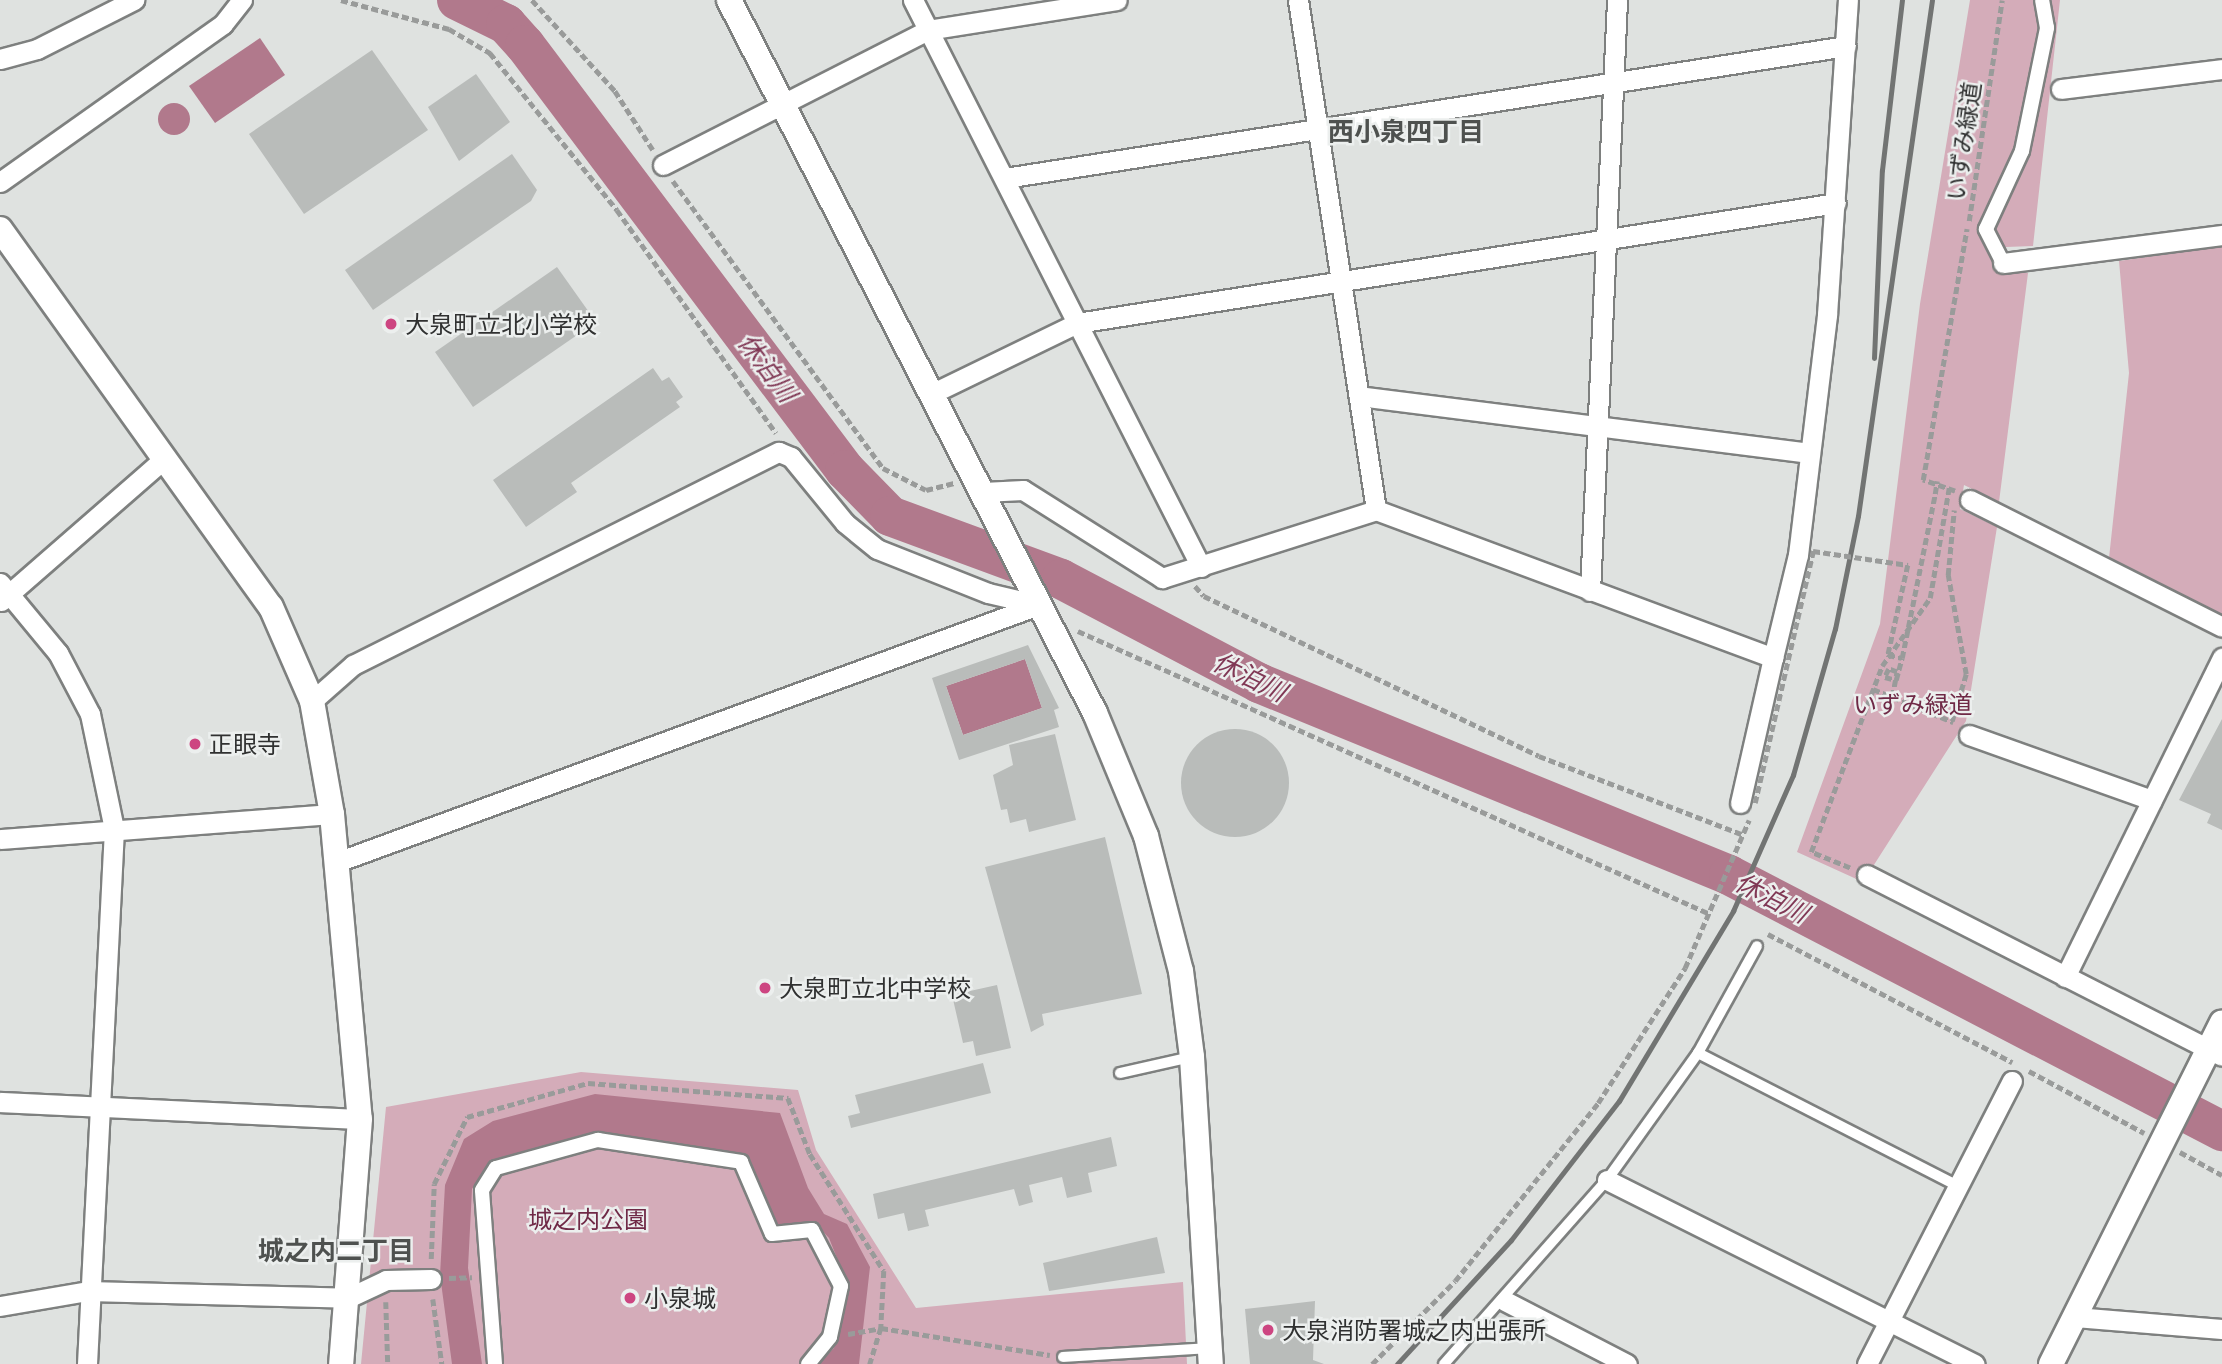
<!DOCTYPE html>
<html>
<head>
<meta charset="utf-8">
<style>
	body { margin:0 }
	#map { position:relative; width:2222px; height:1364px; overflow:hidden; background:#dfe2e0; font-family:Commissioner,"Noto Sans JP",sans-serif }
	div>[style] { position:absolute }
	[style*='--x'] { left:calc(var(--x)*1px); top:calc(var(--y)*1px); width:calc(var(--w)*1px); rotate:calc(var(--a)*1deg) }
	.green>* { inset:0; background:#d4acb9 }
	.water>* { inset:0; background:#b1798c }
	.round { border-radius:50% }
	.river>* { height:40px; margin:-20px; padding:0 20px; transform-origin:20px; border-radius:20px; background:#b1798c }
	.building>* { inset:0; background:#b9bcba }
	.path>* { height:4.5px; margin-top:-2.25px; transform-origin:0; background:repeating-linear-gradient(90deg,#999b9a 0 7px,transparent 0 10.5px) }
	.roads { filter:drop-shadow(2px 0 #7e807f) drop-shadow(-2px 0 #7e807f) drop-shadow(0 2px #7e807f) drop-shadow(0 -2px #7e807f) }
	.service>* { height:10px; margin:-5px; padding:0 5px; transform-origin:5px; border-radius:5px; background:#fff }
	.pedestrian>* { height:14px; margin:-7px; padding:0 7px; transform-origin:7px; border-radius:7px; background:#fff }
	.minor>* { height:19px; margin:-9.5px; padding:0 9.5px; transform-origin:9.5px; border-radius:9.5px; background:#fff }
	.tertiary>* { height:24px; margin:-12px; padding:0 12px; transform-origin:12px; border-radius:12px; background:#fff }
	.rail>* { height:5px; margin:-2.5px; padding:0 2.5px; transform-origin:2.5px; border-radius:2.5px; background:#727473 }
	.path-bridge>* { height:4.5px; margin-top:-2.25px; transform-origin:0; background:repeating-linear-gradient(90deg,#999b9a 0 7px,transparent 0 10.5px) }
	.dots>* { width:19px; height:19px; translate:-50% -50%; box-sizing:border-box; border:4px solid #ecefee; border-radius:50% }
	span { translate:-50% -50%; white-space:nowrap; text-align:center; line-height:1.15; -webkit-text-stroke:5px #ecefee; paint-order:stroke }
	.street-label { font-size:24px; color:#303131 }
	.poi-label { font-size:24px; color:#303131 }
	.left { translate:0 -50%; text-align:left }
	.park-label { font-size:24px; color:#6f2946 }
	.neighbourhood-label { font-size:26px; color:#4e514f; font-weight:700 }
	.water-label { font-size:26px; color:#803855; font-style:italic }
</style>
</head>
<body>
<div id="map">
	<div class="green">
		<div style="clip-path:polygon(1970px 0,2060px 0,2033px 246px,2006px 247px,2002px 271px,2028px 273px,1999px 502px,1964px 485px,1960px 509px,1997px 527px,1966px 721px,1863px 882px,1797px 852px,1880px 624px,1920px 304px)"></div>
		<div style="clip-path:polygon(2222px 246px,2222px 615px,2109px 558px,2129px 373px,2119px 261px)"></div>
		<div style="clip-path:polygon(581px 1072px,798px 1090px,816px 1150px,916px 1308px,1183px 1282px,1187px 1364px,361px 1364px,386px 1107px)"></div>
	</div>
	<div class="water">
		<div style="clip-path:polygon(260px 38px,285px 75px,215px 123px,189px 86px)"></div>
		<div class="round" style="left:158px;top:103px;width:32px;height:32px"></div>
		<div style="clip-path:polygon(1025px 659px,1042px 708px,963px 735px,946px 686px)"></div>
		<div style="clip-path:polygon(595px 1094px,780px 1113px,808px 1188px,824px 1214px,847px 1224px,870px 1267px,859px 1364px,819px 1364px,834px 1348px,848px 1286px,829px 1238px,815px 1223px,775px 1228px,744px 1156px,598px 1131px,489px 1163px,472px 1189px,468px 1268px,482px 1364px,452px 1364px,440px 1275px,445px 1185px,464px 1139px,493px 1121px)"></div>
	</div>
	<div class="river">
		<div style="--x:457;--y:0;--w:55;--a:26.1"></div>
		<div style="--x:506;--y:24;--w:28;--a:48"></div>
		<div style="--x:525;--y:45;--w:532;--a:53.02"></div>
		<div style="--x:845;--y:470;--w:64;--a:45.6"></div>
		<div style="--x:890;--y:516;--w:182;--a:20.2"></div>
		<div style="--x:1061;--y:579;--w:224;--a:27.7"></div>
		<div style="--x:1259;--y:683;--w:508;--a:22.22"></div>
		<div style="--x:1729;--y:875;--w:556;--a:27.44"></div>
	</div>
	<div class="building">
		<div style="clip-path:polygon(372px 50px,428px 130px,304px 214px,249px 134px)"></div>
		<div style="clip-path:polygon(476px 74px,510px 122px,459px 161px,428px 107px)"></div>
		<div style="clip-path:polygon(512px 154px,537px 190px,531px 201px,373px 310px,345px 270px)"></div>
		<div style="clip-path:polygon(557px 267px,596px 322px,473px 407px,435px 352px)"></div>
		<div style="clip-path:polygon(653px 368px,662px 381px,669px 377px,683px 397px,676px 402px,680px 407px,571px 483px,577px 492px,526px 527px,493px 480px)"></div>
		<div style="clip-path:polygon(evenodd,1028px 645px,1059px 708px,1054px 710px,1059px 727px,959px 760px,932px 678px,1028px 645px,1025px 659px,1042px 708px,963px 735px,946px 686px,1025px 659px)"></div>
		<div style="clip-path:polygon(2222px 719px,2222px 830px,2207px 823px,2211px 814px,2179px 800px)"></div>
		<div class="round" style="left:1181px;top:729px;width:108px;height:108px"></div>
		<div style="clip-path:polygon(1055px 734px,1076px 820px,1029px 832px,1026px 819px,1010px 823px,1007px 809px,1001px 810px,993px 775px,1013px 765px,1009px 745px)"></div>
		<div style="clip-path:polygon(1105px 837px,1142px 994px,1042px 1014px,1044px 1025px,1031px 1032px,985px 867px)"></div>
		<div style="clip-path:polygon(997px 985px,1011px 1048px,976px 1056px,973px 1041px,963px 1043px,952px 995px)"></div>
		<div style="clip-path:polygon(983px 1063px,991px 1093px,851px 1128px,848px 1116px,860px 1113px,855px 1095px)"></div>
		<div style="clip-path:polygon(1111px 1137px,1117px 1166px,1088px 1173px,1092px 1192px,1067px 1198px,1062px 1177px,1029px 1185px,1033px 1202px,1019px 1206px,1014px 1189px,925px 1210px,929px 1226px,908px 1231px,904px 1213px,878px 1219px,873px 1194px)"></div>
		<div style="clip-path:polygon(1157px 1237px,1165px 1273px,1049px 1291px,1043px 1263px)"></div>
		<div style="clip-path:polygon(1315px 1301px,1313px 1360px,1324px 1364px,1250px 1364px,1245px 1309px)"></div>
	</div>
	<div class="path">
		<div style="--x:341;--y:0;--w:112;--a:15"></div>
		<div style="--x:449;--y:29;--w:48;--a:30.3"></div>
		<div style="--x:490;--y:53;--w:202;--a:51"></div>
		<div style="--x:617;--y:210;--w:274;--a:54.5"></div>
		<div style="--x:532;--y:0;--w:123;--a:47.6"></div>
		<div style="--x:615;--y:91;--w:70;--a:57.2"></div>
		<div style="--x:673;--y:181;--w:356;--a:53.8"></div>
		<div style="--x:883;--y:468;--w:48;--a:27.1"></div>
		<div style="--x:926;--y:490;--w:29;--a:-14"></div>
		<div style="--x:1969;--y:221;--w:223;--a:-81.5"></div>
		<div style="--x:1955;--y:491;--w:34;--a:-161"></div>
		<div style="--x:1923;--y:480;--w:255;--a:-80.1"></div>
		<div style="--x:1935;--y:494;--w:13;--a:-81"></div>
		<div style="--x:1195;--y:586;--w:13;--a:48"></div>
		<div style="--x:1204;--y:596;--w:371;--a:25.5"></div>
		<div style="--x:1539;--y:756;--w:220;--a:21.1"></div>
		<div style="--x:1078;--y:631;--w:692;--a:24.12"></div>
		<div style="--x:1873;--y:689;--w:87;--a:22.4"></div>
		<div style="--x:1892;--y:697;--w:25;--a:-79"></div>
		<div style="--x:1952;--y:721;--w:49;--a:-73.4"></div>
		<div style="--x:1966;--y:674;--w:101;--a:-100.3"></div>
		<div style="--x:1948;--y:575;--w:65;--a:-84.7"></div>
		<div style="--x:1850;--y:868;--w:42;--a:-157.7"></div>
		<div style="--x:1811;--y:852;--w:199;--a:-69.1"></div>
		<div style="--x:1882;--y:666;--w:83;--a:-54.8"></div>
		<div style="--x:1930;--y:598;--w:112;--a:-80.2"></div>
		<div style="--x:1768;--y:934;--w:276;--a:27.7"></div>
		<div style="--x:2029;--y:1071;--w:131;--a:28.3"></div>
		<div style="--x:2180;--y:1152;--w:48;--a:28.7"></div>
		<div style="--x:431;--y:1259;--w:75;--a:-87.7"></div>
		<div style="--x:434;--y:1184;--w:75;--a:-63.8"></div>
		<div style="--x:467;--y:1117;--w:126;--a:-15.7"></div>
		<div style="--x:588;--y:1083;--w:201;--a:4.3"></div>
		<div style="--x:788;--y:1098;--w:60;--a:68.6"></div>
		<div style="--x:810;--y:1154;--w:138;--a:57.7"></div>
		<div style="--x:884;--y:1271;--w:57;--a:93"></div>
		<div style="--x:881;--y:1328;--w:38;--a:107"></div>
		<div style="--x:449;--y:1278;--w:23;--a:-2"></div>
		<div style="--x:433;--y:1299;--w:66;--a:82.1"></div>
		<div style="--x:386;--y:1302;--w:62;--a:88.2"></div>
		<div style="--x:848;--y:1334;--w:34;--a:-10"></div>
		<div style="--x:881;--y:1328;--w:171;--a:9.1"></div>
		<div style="--x:1372;--y:1364;--w:117;--a:-45"></div>
		<div style="--x:1455;--y:1281;--w:228;--a:-51.2"></div>
		<div style="--x:1598;--y:1103;--w:161;--a:-57.2"></div>
		<div style="--x:1685;--y:968;--w:161;--a:-66.6"></div>
	</div>
	<div class="roads">
		<div class="service">
			<div style="--x:1698;--y:1053;--w:292;--a:27.1"></div>
			<div style="--x:1120;--y:1073;--w:73;--a:-12.7"></div>
			<div style="--x:1063;--y:1357;--w:147;--a:-3.5"></div>
			<div style="--x:1444;--y:1364;--w:246;--a:-48.5"></div>
			<div style="--x:1607;--y:1180;--w:156;--a:-54.4"></div>
			<div style="--x:1698;--y:1053;--w:122;--a:-61.1"></div>
		</div>
		<div class="pedestrian">
			<div style="--x:2003;--y:263;--w:38;--a:-117"></div>
			<div style="--x:1986;--y:229;--w:86;--a:-65.2"></div>
			<div style="--x:2022;--y:151;--w:126;--a:-78.5"></div>
			<div style="--x:2047;--y:28;--w:28;--a:-100"></div>
			<div style="--x:495;--y:1364;--w:174;--a:-94.3"></div>
			<div style="--x:482;--y:1190;--w:26;--a:-58"></div>
			<div style="--x:496;--y:1168;--w:106;--a:-15.4"></div>
			<div style="--x:598;--y:1140;--w:145;--a:8.7"></div>
			<div style="--x:741;--y:1162;--w:78;--a:66.7"></div>
			<div style="--x:772;--y:1234;--w:40;--a:-5.7"></div>
			<div style="--x:812;--y:1230;--w:63;--a:62.6"></div>
			<div style="--x:841;--y:1286;--w:52;--a:102.2"></div>
			<div style="--x:830;--y:1337;--w:35;--a:129"></div>
		</div>
		<div class="minor">
			<div style="--x:913;--y:0;--w:636;--a:63.07"></div>
			<div style="--x:1298;--y:0;--w:516;--a:81.3"></div>
			<div style="--x:0;--y:59;--w:38;--a:-15"></div>
			<div style="--x:37;--y:49;--w:109;--a:-26.8"></div>
			<div style="--x:2061;--y:89;--w:162;--a:-7.1"></div>
			<div style="--x:663;--y:165;--w:297;--a:-27"></div>
			<div style="--x:928;--y:30;--w:191;--a:-9"></div>
			<div style="--x:1005;--y:178;--w:851;--a:-8.92"></div>
			<div style="--x:0;--y:182;--w:273;--a:-35.3"></div>
			<div style="--x:223;--y:24;--w:31;--a:-52"></div>
			<div style="--x:2003;--y:263;--w:221;--a:-7.3"></div>
			<div style="--x:931;--y:394;--w:162;--a:-25.9"></div>
			<div style="--x:1077;--y:323;--w:768;--a:-8.98"></div>
			<div style="--x:1359;--y:396;--w:453;--a:7.2"></div>
			<div style="--x:983;--y:492;--w:40;--a:-2.9"></div>
			<div style="--x:1023;--y:490;--w:165;--a:32.3"></div>
			<div style="--x:1162;--y:578;--w:225;--a:-17.6"></div>
			<div style="--x:1376;--y:510;--w:424;--a:20.4"></div>
			<div style="--x:1773;--y:658;--w:106;--a:-76.4"></div>
			<div style="--x:1798;--y:555;--w:242;--a:-83.1"></div>
			<div style="--x:1827;--y:315;--w:316;--a:-86.2"></div>
			<div style="--x:1970;--y:500;--w:282;--a:26.7"></div>
			<div style="--x:0;--y:583;--w:91;--a:50.4"></div>
			<div style="--x:58;--y:653;--w:69;--a:62.3"></div>
			<div style="--x:90;--y:714;--w:117;--a:78.2"></div>
			<div style="--x:114;--y:829;--w:536;--a:92.89"></div>
			<div style="--x:1590;--y:591;--w:592;--a:-87.38"></div>
			<div style="--x:1;--y:601;--w:216;--a:-41.1"></div>
			<div style="--x:312;--y:701;--w:55;--a:-41.3"></div>
			<div style="--x:353;--y:665;--w:476;--a:-26.6"></div>
			<div style="--x:779;--y:452;--w:13;--a:23"></div>
			<div style="--x:791;--y:457;--w:85;--a:50.7"></div>
			<div style="--x:845;--y:523;--w:41;--a:39.1"></div>
			<div style="--x:877;--y:549;--w:119;--a:21.6"></div>
			<div style="--x:988;--y:593;--w:52;--a:13.2"></div>
			<div style="--x:1969;--y:735;--w:194;--a:19.6"></div>
			<div style="--x:1740;--y:803;--w:149;--a:-77.2"></div>
			<div style="--x:0;--y:839;--w:333;--a:-4.3"></div>
			<div style="--x:337;--y:862;--w:747;--a:-20.13"></div>
			<div style="--x:1867;--y:875;--w:398;--a:27"></div>
			<div style="--x:2065;--y:977;--w:356;--a:-63.8"></div>
			<div style="--x:0;--y:1102;--w:360;--a:2.7"></div>
			<div style="--x:1607;--y:1180;--w:411;--a:26.6"></div>
			<div style="--x:1505;--y:1301;--w:137;--a:27.3"></div>
			<div style="--x:0;--y:1306;--w:89;--a:-9.7"></div>
			<div style="--x:88;--y:1291;--w:260;--a:1.5"></div>
			<div style="--x:348;--y:1298;--w:42;--a:-25.3"></div>
			<div style="--x:386;--y:1280;--w:45;--a:-1.3"></div>
			<div style="--x:2075;--y:1317;--w:147;--a:4.7"></div>
			<div style="--x:1867;--y:1364;--w:318;--a:-62.9"></div>
		</div>
		<div class="tertiary">
			<div style="--x:729;--y:0;--w:801;--a:62.83"></div>
			<div style="--x:1095;--y:713;--w:133;--a:67.5"></div>
			<div style="--x:1146;--y:836;--w:139;--a:75.5"></div>
			<div style="--x:1181;--y:971;--w:87;--a:82.7"></div>
			<div style="--x:1192;--y:1057;--w:308;--a:86.5"></div>
			<div style="--x:0;--y:229;--w:465;--a:54.4"></div>
			<div style="--x:271;--y:607;--w:103;--a:66.4"></div>
			<div style="--x:312;--y:701;--w:115;--a:80"></div>
			<div style="--x:332;--y:814;--w:306;--a:84.8"></div>
			<div style="--x:360;--y:1119;--w:246;--a:94.4"></div>
			<div style="--x:2051;--y:1364;--w:382;--a:-63.4"></div>
		</div>
	</div>
	<div class="rail">
		<div style="--x:1874;--y:358;--w:188;--a:-87.6"></div>
		<div style="--x:1882;--y:170;--w:171;--a:-83.3"></div>
		<div style="--x:1397;--y:1364;--w:168;--a:-47.4"></div>
		<div style="--x:1511;--y:1240;--w:176;--a:-52.2"></div>
		<div style="--x:1619;--y:1101;--w:222;--a:-59"></div>
		<div style="--x:1733;--y:911;--w:149;--a:-66.2"></div>
		<div style="--x:1793;--y:775;--w:152;--a:-74"></div>
		<div style="--x:1835;--y:629;--w:115;--a:-78.5"></div>
		<div style="--x:1858;--y:516;--w:521;--a:-81.84"></div>
	</div>
	<div class="path-bridge">
		<div style="--x:1897;--y:672;--w:9;--a:-159"></div>
		<div style="--x:1889;--y:669;--w:9;--a:117"></div>
		<div style="--x:1885;--y:677;--w:11;--a:15"></div>
		<div style="--x:1896;--y:680;--w:23;--a:-75"></div>
		<div style="--x:1755;--y:803;--w:259;--a:-77"></div>
		<div style="--x:1813;--y:551;--w:96;--a:8.4"></div>
		<div style="--x:1908;--y:565;--w:92;--a:102.5"></div>
		<div style="--x:1888;--y:655;--w:14;--a:12"></div>
		<div style="--x:1902;--y:658;--w:167;--a:-78.6"></div>
	</div>
	<div class="dots">
		<div style="left:391px;top:324px;background:#cd4581"></div>
		<div style="left:195px;top:744px;background:#cd4581"></div>
		<div style="left:765px;top:988px;background:#cd4581"></div>
		<div style="left:630px;top:1298px;background:#cd4581"></div>
		<div style="left:1268px;top:1330px;background:#cd4581"></div>
	</div>
	<div class="street-label">
		<span style="left:1963px;top:141px;rotate:-82deg">いずみ緑道</span>
	</div>
	<div class="poi-label">
		<span class="left" style="left:405px;top:324px">大泉町立北小学校</span>
		<span class="left" style="left:209px;top:744px">正眼寺</span>
		<span class="left" style="left:779px;top:988px">大泉町立北中学校</span>
		<span class="left" style="left:644px;top:1298px">小泉城</span>
		<span class="left" style="left:1282px;top:1330px">大泉消防署城之内出張所</span>
	</div>
	<div class="park-label">
		<span style="left:1913px;top:704px">いずみ緑道</span>
		<span style="left:588px;top:1219px">城之内公園</span>
	</div>
	<div class="neighbourhood-label">
		<span style="left:1406px;top:131px">西小泉四丁目</span>
		<span style="left:336px;top:1250px">城之内二丁目</span>
	</div>
	<div class="water-label">
		<span style="left:768px;top:367px;rotate:53deg">休泊川</span>
		<span style="left:1250px;top:676px;rotate:26deg">休泊川</span>
		<span style="left:1772px;top:897px;rotate:27deg">休泊川</span>
	</div>
</div>
</body>
</html>
